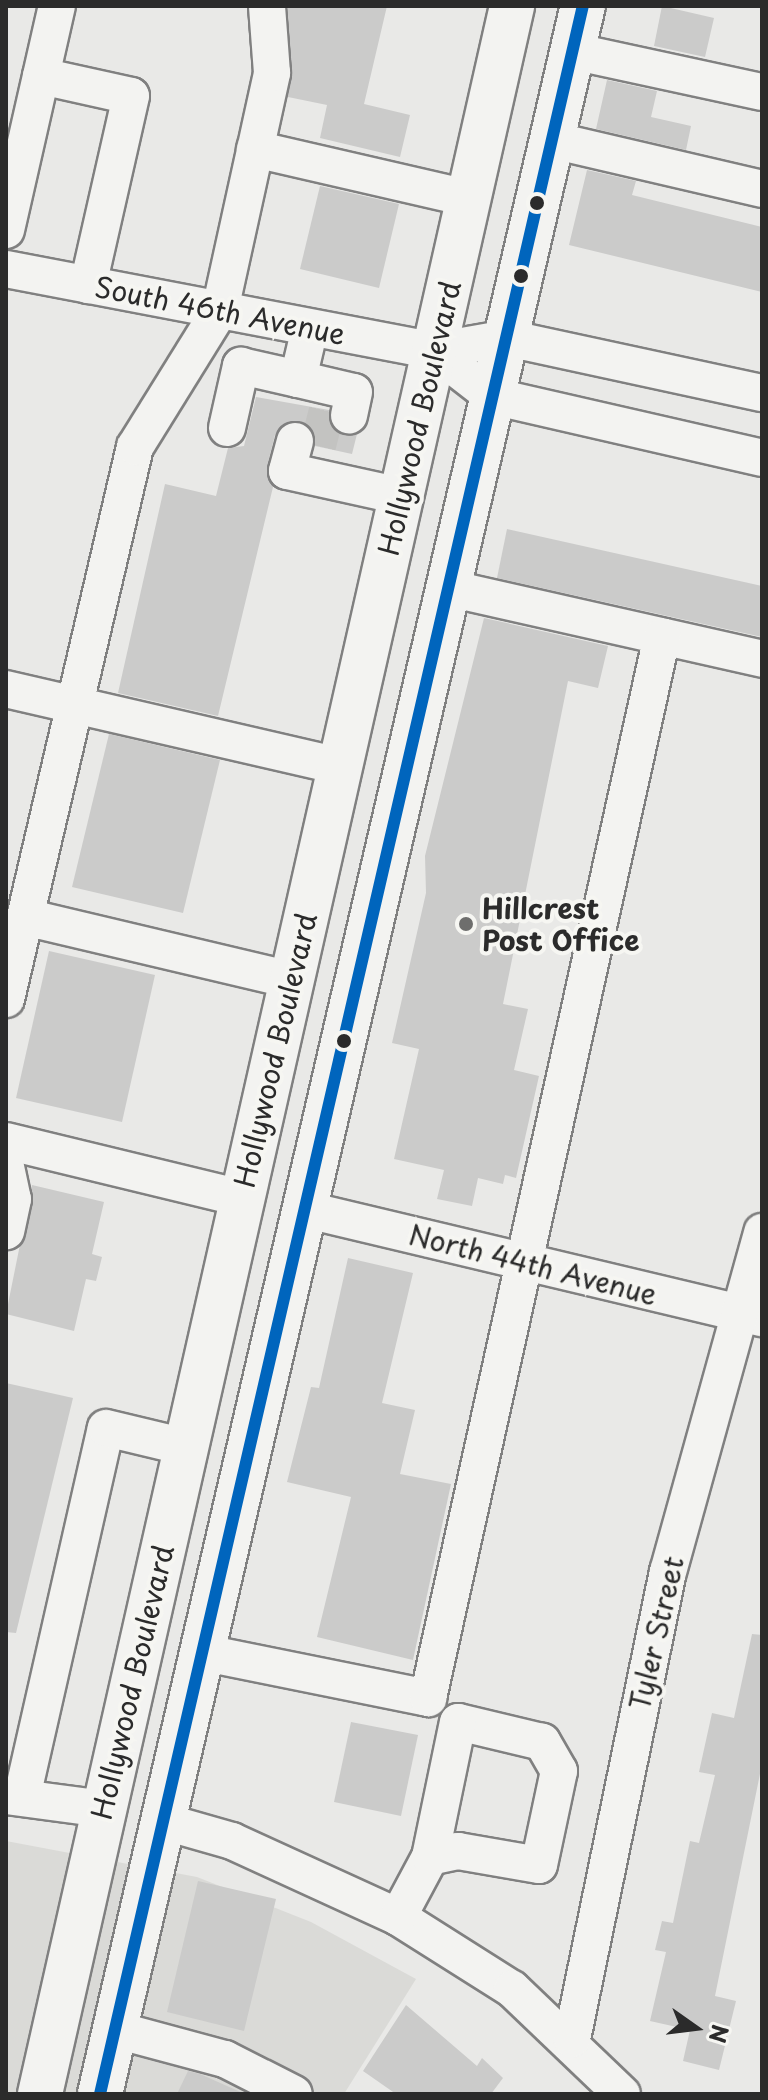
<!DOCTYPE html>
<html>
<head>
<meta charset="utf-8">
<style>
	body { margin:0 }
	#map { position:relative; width:768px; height:2100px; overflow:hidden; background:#e9e9e7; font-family:"Playpen Sans",sans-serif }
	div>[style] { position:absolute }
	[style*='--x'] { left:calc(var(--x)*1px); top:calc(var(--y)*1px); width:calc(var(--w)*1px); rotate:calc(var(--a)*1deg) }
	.built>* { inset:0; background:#dadad7 }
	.building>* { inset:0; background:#cbcbca }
	.minor-tunnel>* { height:36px; margin-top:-18px; transform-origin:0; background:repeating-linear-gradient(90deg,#c3c3c1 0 36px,transparent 0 54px) }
	.roads { filter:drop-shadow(2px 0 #808080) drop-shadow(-2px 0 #808080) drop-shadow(0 2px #808080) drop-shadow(0 -2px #808080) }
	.minor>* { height:36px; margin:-18px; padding:0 18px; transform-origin:18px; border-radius:18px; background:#f3f3f1 }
	.highway>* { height:44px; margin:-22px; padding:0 22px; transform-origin:22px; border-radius:22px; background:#f3f3f1 }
	.bus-1>* { height:12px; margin:-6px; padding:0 6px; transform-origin:6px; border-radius:6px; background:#0065bd }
	.dots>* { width:22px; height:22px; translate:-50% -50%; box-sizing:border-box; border:4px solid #f6f6f2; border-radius:50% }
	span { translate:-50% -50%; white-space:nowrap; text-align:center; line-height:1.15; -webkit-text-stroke:8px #f6f6f2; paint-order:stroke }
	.street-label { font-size:28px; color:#2b2b2b }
	.poi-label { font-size:28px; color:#2b2b2b; font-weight:700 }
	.left { translate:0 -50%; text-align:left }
	.frame { position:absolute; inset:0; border:8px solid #2b2b2b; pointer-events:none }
	.north { position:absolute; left:656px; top:1988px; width:80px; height:80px; -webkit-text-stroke:6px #f6f6f2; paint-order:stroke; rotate:104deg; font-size:22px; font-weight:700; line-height:32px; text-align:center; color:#2b2b2b }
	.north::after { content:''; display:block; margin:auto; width:28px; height:36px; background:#2b2b2b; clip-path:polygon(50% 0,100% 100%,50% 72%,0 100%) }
</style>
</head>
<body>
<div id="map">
	<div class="built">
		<div style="clip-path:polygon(6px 1841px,197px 1877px,311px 1922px,416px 1979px,344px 2094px,6px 2094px)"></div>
	</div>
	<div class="building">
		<div style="clip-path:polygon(288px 6px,387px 6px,364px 104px,410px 115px,400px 157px,320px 138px,327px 105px,288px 97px)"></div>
		<div style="clip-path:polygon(662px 6px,714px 18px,705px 57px,654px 46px)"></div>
		<div style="clip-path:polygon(607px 80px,657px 91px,651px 117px,691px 126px,686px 150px,596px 129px)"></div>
		<div style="clip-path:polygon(587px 170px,636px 181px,632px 195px,762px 227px,762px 292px,569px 245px)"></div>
		<div style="clip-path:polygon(320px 186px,399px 204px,379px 288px,300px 269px)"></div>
		<div style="clip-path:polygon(256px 397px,329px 410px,336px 431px,357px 434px,352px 454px,315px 446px,310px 427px,300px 421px,275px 435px,267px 466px,273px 487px,218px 716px,118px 693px,165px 484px,216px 496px,228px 448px,244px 446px)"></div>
		<div style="clip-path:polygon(507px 529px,762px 586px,762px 637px,497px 578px)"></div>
		<div style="clip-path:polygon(484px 618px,608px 646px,598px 688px,568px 681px,503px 1004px,528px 1009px,514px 1070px,539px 1076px,516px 1178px,505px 1175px,503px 1184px,478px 1178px,472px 1206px,437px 1199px,444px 1170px,394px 1159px,419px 1049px,392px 1043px,426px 893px,425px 856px)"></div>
		<div style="clip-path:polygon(109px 734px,220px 760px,183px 913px,72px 887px)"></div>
		<div style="clip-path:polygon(49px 951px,155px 975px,122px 1122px,16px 1098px)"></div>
		<div style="clip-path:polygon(32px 1185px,104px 1202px,92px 1254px,102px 1257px,96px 1281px,86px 1279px,74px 1331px,6px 1314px)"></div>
		<div style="clip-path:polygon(348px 1258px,413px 1273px,382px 1403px,415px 1410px,400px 1474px,451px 1484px,413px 1660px,317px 1637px,351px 1497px,287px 1482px,311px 1387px,319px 1388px)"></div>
		<div style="clip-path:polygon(6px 1383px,73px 1398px,16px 1633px,6px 1632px)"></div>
		<div style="clip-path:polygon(752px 1634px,762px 1635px,762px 1764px,715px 1996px,736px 2001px,719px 2070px,683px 2061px,690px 2030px,650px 2021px,666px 1952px,655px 1950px,662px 1921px,673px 1923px,690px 1841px,699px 1843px,715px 1775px,699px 1772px,712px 1713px,734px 1718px)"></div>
		<div style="clip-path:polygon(351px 1722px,418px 1735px,401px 1816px,334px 1802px)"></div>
		<div style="clip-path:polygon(198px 1881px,276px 1899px,244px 2031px,167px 2012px)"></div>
		<div style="clip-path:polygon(406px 2005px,477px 2066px,482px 2058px,503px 2078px,491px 2094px,396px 2094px,363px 2071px)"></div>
		<div style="clip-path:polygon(188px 2071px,200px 2074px,245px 2094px,177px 2094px)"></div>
	</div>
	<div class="minor-tunnel">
		<div style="--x:318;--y:446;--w:38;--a:-76"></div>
	</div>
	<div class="roads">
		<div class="minor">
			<div style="--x:572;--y:51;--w:194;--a:12.2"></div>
			<div style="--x:41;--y:76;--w:92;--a:12.5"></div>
			<div style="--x:131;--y:96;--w:194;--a:102.8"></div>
			<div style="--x:552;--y:140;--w:216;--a:13.1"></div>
			<div style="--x:255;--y:149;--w:219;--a:13"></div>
			<div style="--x:6;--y:230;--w:230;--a:-77.2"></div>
			<div style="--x:6;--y:269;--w:436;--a:10.8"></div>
			<div style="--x:434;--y:351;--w:74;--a:-10.1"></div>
			<div style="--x:507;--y:338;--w:261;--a:12.2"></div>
			<div style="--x:434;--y:351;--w:73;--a:37.8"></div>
			<div style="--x:492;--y:396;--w:277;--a:12.9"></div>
			<div style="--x:298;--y:379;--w:57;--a:13.1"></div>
			<div style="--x:354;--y:392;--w:24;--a:102"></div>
			<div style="--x:227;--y:428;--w:64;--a:-77.3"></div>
			<div style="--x:241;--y:366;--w:58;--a:12.8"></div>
			<div style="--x:298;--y:379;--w:52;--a:-76.8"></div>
			<div style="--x:295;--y:441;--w:31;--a:105"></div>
			<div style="--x:287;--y:471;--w:117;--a:12.4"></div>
			<div style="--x:448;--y:588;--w:322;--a:12.7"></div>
			<div style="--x:6;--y:689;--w:343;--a:13"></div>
			<div style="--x:25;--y:917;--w:273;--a:13.3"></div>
			<div style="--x:6;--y:999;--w:567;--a:-76.85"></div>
			<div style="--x:135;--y:447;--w:161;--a:-58.2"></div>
			<div style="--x:220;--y:310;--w:243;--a:-77.6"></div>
			<div style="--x:272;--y:73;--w:67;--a:-94.3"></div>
			<div style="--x:6;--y:1141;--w:243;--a:13.6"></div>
			<div style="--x:6;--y:1167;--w:33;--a:78"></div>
			<div style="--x:13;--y:1199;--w:33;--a:102"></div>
			<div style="--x:303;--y:1209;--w:471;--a:13.4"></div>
			<div style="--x:200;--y:1652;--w:233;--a:11.4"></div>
			<div style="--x:428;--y:1698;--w:1087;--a:-77.57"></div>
			<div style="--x:6;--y:1796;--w:98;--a:7.6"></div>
			<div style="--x:22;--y:1797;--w:378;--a:-77.2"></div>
			<div style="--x:106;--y:1428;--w:81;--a:13.5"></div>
			<div style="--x:162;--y:1821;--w:73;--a:15.9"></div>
			<div style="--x:232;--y:1841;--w:183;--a:24.6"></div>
			<div style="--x:398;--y:1917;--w:135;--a:32.3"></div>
			<div style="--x:512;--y:1989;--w:152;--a:43.7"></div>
			<div style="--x:398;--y:1917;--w:68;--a:-61.9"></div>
			<div style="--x:430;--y:1857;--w:29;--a:-12"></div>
			<div style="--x:458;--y:1851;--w:82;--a:9.8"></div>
			<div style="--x:539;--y:1865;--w:96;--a:-78"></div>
			<div style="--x:559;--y:1771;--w:34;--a:-120"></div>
			<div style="--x:542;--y:1742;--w:86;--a:-166.6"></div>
			<div style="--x:458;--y:1722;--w:138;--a:101.7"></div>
			<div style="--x:113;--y:2029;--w:116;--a:15"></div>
			<div style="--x:225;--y:2059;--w:77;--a:26.9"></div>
			<div style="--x:572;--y:2039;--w:477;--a:-78.4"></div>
			<div style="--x:668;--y:1572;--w:353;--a:-74.5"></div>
		</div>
		<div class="highway">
			<div style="--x:40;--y:2094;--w:2141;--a:-77.26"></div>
			<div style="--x:100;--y:2094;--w:2143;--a:-76.98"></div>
		</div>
	</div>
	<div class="bus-1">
		<div style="--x:100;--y:2094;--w:2143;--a:-76.98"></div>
	</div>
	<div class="dots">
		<div style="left:537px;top:203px;background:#2b2b2b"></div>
		<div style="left:521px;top:276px;background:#2b2b2b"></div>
		<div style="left:466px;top:924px;background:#6e6e6d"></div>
		<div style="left:344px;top:1041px;background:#2b2b2b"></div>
	</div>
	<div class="street-label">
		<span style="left:220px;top:310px;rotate:11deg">South 46th Avenue</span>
		<span style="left:419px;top:418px;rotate:-77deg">Hollywood Boulevard</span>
		<span style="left:275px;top:1050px;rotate:-77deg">Hollywood Boulevard</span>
		<span style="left:533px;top:1264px;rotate:14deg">North 44th Avenue</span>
		<span style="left:656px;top:1633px;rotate:-77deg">Tyler Street</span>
		<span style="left:132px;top:1682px;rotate:-77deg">Hollywood Boulevard</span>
	</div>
	<div class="poi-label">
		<span class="left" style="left:482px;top:924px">Hillcrest<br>Post Office</span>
	</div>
	<div class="frame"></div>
	<div class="north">N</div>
</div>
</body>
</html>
